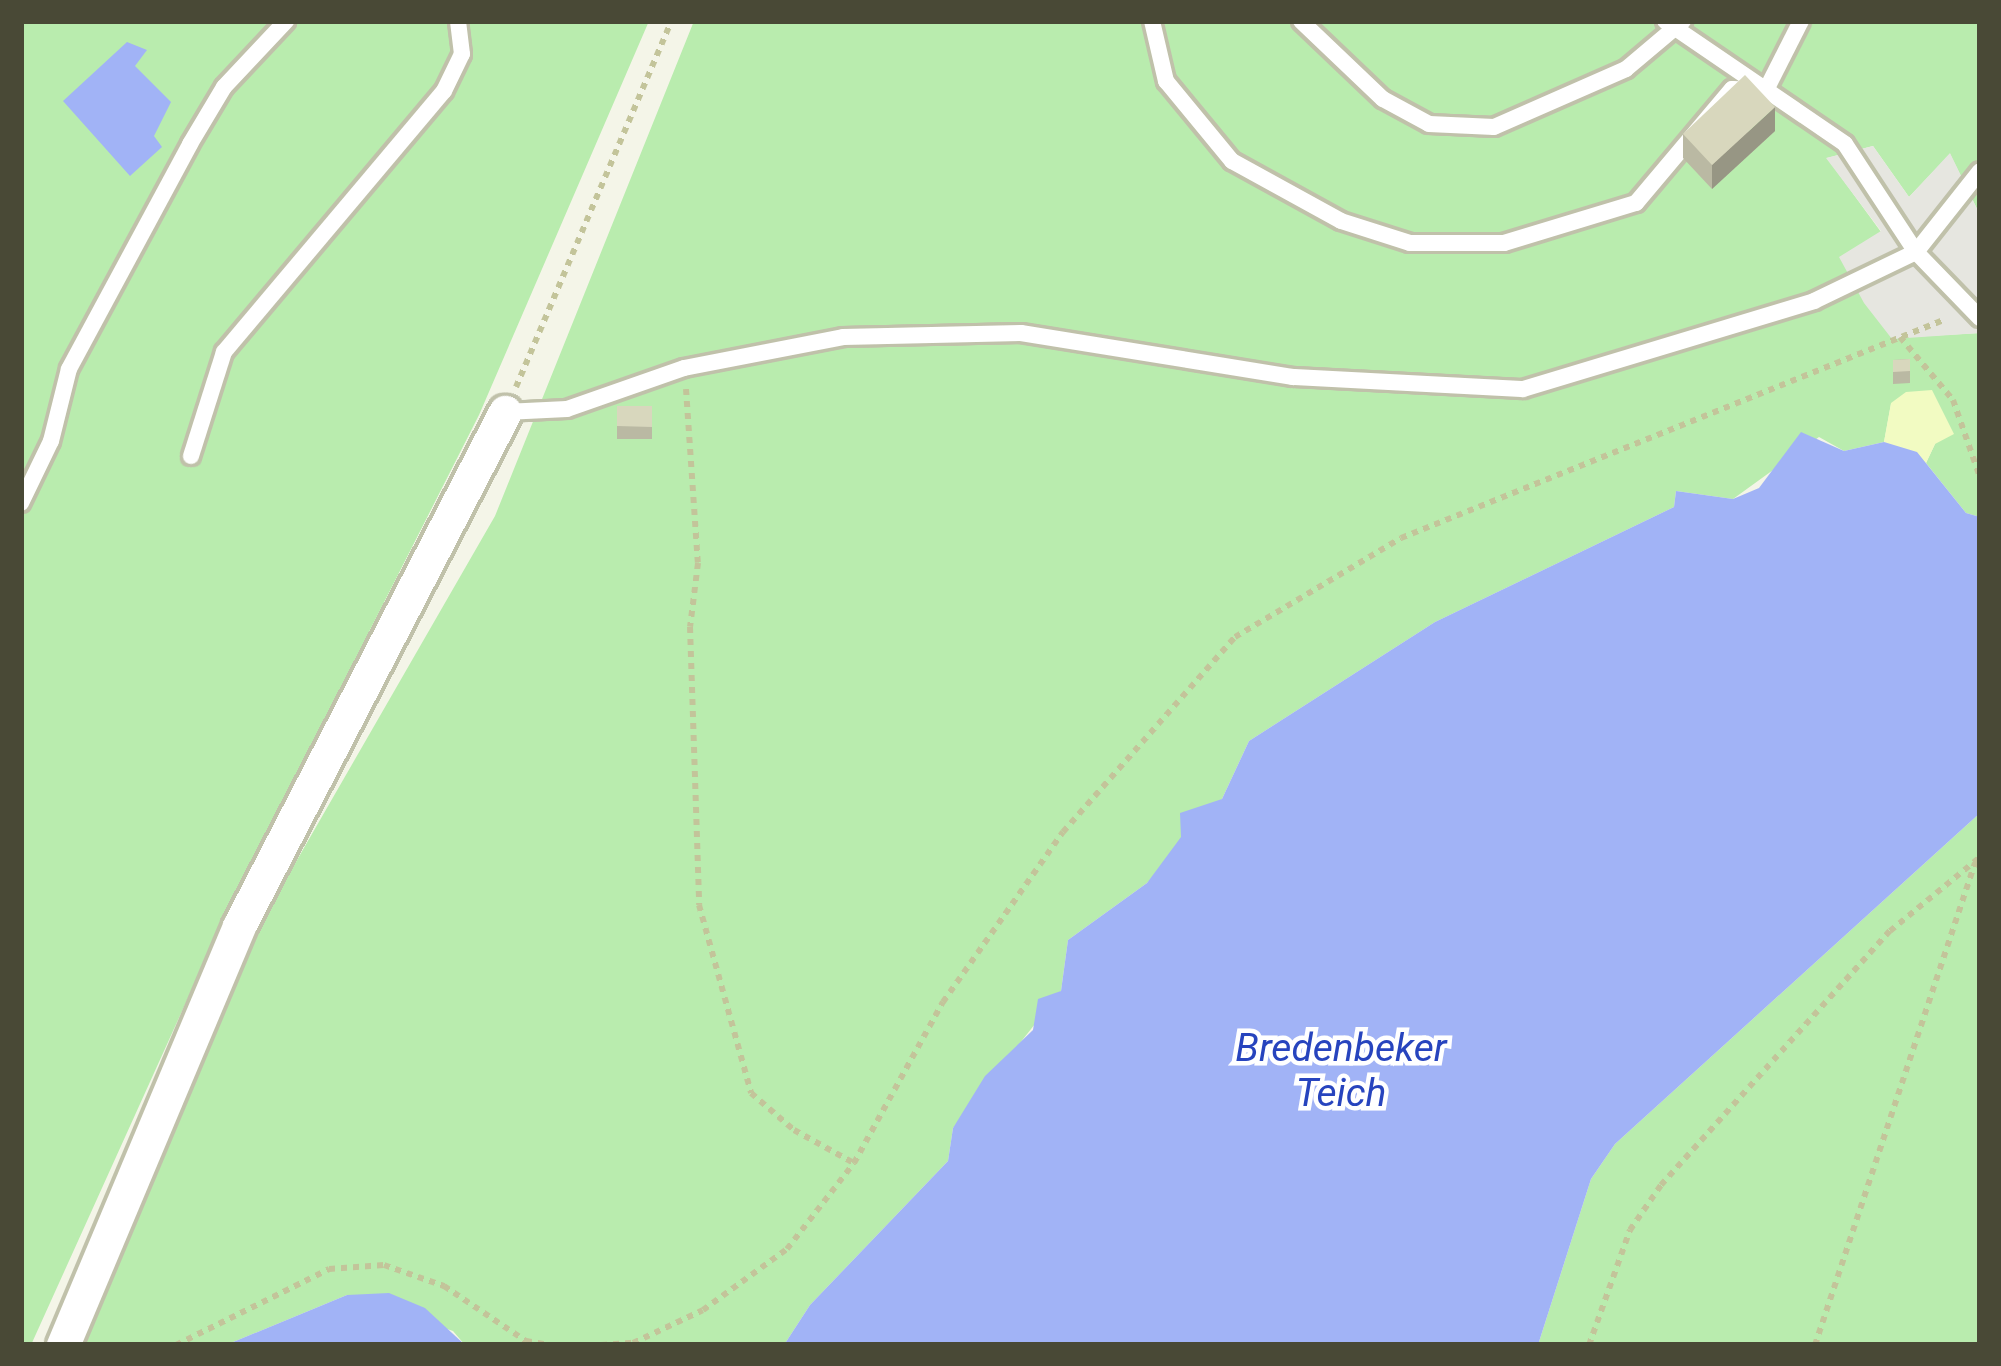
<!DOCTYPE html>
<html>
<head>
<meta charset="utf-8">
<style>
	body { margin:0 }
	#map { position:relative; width:2001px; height:1366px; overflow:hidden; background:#f4f5e8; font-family:Roboto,sans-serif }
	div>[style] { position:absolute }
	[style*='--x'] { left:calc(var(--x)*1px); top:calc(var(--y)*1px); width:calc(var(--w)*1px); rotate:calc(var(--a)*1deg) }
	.green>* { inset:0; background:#b9ecae }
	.sand>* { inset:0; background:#f2fbc2 }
	.parking>* { inset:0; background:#e6e6e0 }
	.water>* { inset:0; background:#a1b3f6 }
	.path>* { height:6px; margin-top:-3px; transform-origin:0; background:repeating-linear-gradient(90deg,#c3c49a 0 6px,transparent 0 12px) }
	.roads { filter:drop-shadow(3px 0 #c0c1aa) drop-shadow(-3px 0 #c0c1aa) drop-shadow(0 3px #c0c1aa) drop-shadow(0 -3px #c0c1aa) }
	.lane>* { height:16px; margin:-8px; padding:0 8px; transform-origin:8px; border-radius:8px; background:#fff }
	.street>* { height:33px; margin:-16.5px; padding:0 16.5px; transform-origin:16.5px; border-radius:16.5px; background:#fff }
	.wall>* { inset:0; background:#bab9a3 }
	.shaded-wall>* { inset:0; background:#979684 }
	.building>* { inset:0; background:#d8d7bd }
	span { translate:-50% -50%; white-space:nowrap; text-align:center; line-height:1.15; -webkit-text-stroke:9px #fff; paint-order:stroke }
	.water-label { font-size:39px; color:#2744be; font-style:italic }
	.frame { position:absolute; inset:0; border:24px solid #494936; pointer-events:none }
</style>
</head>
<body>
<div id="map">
	<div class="green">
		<div style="clip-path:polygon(21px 21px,649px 21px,479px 415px,225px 916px,31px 1345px,21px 1345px)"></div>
		<div style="clip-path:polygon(694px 21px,1980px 21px,1980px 215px,1950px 154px,1909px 197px,1873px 146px,1827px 158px,1881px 232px,1892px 338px,1980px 333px,1980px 517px,1966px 513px,1926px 463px,1935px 444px,1891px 404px,1884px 442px,1844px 451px,1819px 437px,1733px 499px,1676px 491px,1674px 507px,1435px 622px,1249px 741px,1222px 799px,1147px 883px,1068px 940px,1061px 991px,953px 1128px,948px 1161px,810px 1305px,784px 1345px,465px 1345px,453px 1331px,347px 1295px,226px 1345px,77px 1345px,259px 926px,495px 516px)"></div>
		<div style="clip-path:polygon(1980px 813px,1980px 1345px,1538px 1345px,1591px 1179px,1615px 1144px)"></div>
	</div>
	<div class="sand">
		<div style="clip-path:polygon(1932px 390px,1954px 434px,1935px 444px,1926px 463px,1884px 442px,1891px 403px,1906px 392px)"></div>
	</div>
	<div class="parking">
		<div style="clip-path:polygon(1873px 146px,1909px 197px,1950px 153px,1980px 215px,1980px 333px,1892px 339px,1864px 303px,1839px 257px,1881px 231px,1826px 158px)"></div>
	</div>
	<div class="water">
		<div style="clip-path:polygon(127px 42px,147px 50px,135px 66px,171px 102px,154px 136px,162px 147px,130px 176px,63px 101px)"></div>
		<div style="clip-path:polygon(1801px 432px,1844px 451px,1884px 442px,1917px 452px,1966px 513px,1980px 517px,1980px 813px,1615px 1144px,1591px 1179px,1538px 1345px,784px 1345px,810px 1305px,948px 1161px,953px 1128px,985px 1076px,1033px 1030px,1038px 999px,1061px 991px,1068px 940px,1147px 883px,1181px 837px,1180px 813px,1222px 799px,1249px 741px,1435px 622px,1674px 507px,1676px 491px,1733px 499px,1759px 488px)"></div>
		<div style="clip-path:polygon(389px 1293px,425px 1308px,465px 1345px,226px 1345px,347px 1295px)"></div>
	</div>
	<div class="path">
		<div style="--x:1900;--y:337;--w:82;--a:49.9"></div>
		<div style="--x:1953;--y:400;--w:82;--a:70.7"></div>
		<div style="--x:516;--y:387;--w:397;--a:-67"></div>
		<div style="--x:686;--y:389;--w:174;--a:86.1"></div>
		<div style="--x:698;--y:563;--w:64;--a:97.1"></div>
		<div style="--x:690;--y:627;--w:278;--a:88.1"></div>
		<div style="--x:699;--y:905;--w:195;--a:74.5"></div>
		<div style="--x:751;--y:1093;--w:57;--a:40.7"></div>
		<div style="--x:794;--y:1130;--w:68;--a:28.8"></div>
		<div style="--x:176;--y:1345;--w:171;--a:-26.4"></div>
		<div style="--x:329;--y:1269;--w:55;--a:-4.2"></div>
		<div style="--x:384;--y:1265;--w:64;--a:19.3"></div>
		<div style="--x:444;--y:1286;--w:99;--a:33.9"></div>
		<div style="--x:526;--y:1341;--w:22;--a:10"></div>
		<div style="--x:601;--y:1345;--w:32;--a:-4"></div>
		<div style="--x:633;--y:1343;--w:77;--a:-25.2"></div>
		<div style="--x:703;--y:1310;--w:104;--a:-36"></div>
		<div style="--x:787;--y:1249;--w:109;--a:-52.1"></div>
		<div style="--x:854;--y:1163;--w:184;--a:-61.1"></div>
		<div style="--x:943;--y:1002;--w:208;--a:-54.8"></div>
		<div style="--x:1063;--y:832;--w:260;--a:-48.6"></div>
		<div style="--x:1235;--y:637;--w:193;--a:-30.8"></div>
		<div style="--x:1401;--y:538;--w:587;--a:-21.89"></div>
		<div style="--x:1589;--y:1345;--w:122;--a:-70.4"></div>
		<div style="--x:1630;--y:1230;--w:55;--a:-55.4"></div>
		<div style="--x:1661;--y:1185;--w:342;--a:-48"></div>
		<div style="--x:1890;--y:931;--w:117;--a:-39.4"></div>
		<div style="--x:1815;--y:1345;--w:508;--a:-71.64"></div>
	</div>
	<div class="roads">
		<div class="lane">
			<div style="--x:1152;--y:21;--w:62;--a:76.9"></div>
			<div style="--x:1166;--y:81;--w:104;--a:50.5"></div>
			<div style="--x:1232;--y:161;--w:124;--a:28.8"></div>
			<div style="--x:1341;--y:221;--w:72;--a:17.7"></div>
			<div style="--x:1410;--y:243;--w:94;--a:0"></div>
			<div style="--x:1504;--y:243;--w:138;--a:-16.9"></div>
			<div style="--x:1636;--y:203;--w:149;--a:-49.9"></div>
			<div style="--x:1732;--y:89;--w:34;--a:2"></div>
			<div style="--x:1766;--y:90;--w:77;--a:-63.1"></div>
			<div style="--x:1301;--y:21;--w:113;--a:43.6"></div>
			<div style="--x:1383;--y:99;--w:52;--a:28.5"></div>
			<div style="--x:1429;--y:124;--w:65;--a:2.6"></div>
			<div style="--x:1494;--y:127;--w:144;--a:-23.7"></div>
			<div style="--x:1626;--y:69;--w:75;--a:-40.1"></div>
			<div style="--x:1665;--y:21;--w:218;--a:34.3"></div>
			<div style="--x:1845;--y:144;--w:129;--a:56.7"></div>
			<div style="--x:1916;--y:252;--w:103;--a:-51.7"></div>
			<div style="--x:505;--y:412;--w:62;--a:-2.8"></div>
			<div style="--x:567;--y:409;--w:124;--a:-19.3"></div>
			<div style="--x:684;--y:368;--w:162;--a:-11"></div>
			<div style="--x:843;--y:337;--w:178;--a:-1.3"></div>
			<div style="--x:1021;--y:333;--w:276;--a:9.2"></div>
			<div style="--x:1293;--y:377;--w:230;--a:3"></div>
			<div style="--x:1523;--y:389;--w:304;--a:-16.8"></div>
			<div style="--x:1814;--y:301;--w:113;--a:-25.7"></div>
			<div style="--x:1916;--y:252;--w:92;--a:45.9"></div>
			<div style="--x:191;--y:456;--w:109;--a:-72.4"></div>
			<div style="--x:224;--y:352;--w:341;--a:-49.9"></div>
			<div style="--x:444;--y:91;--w:41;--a:-64.1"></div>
			<div style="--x:462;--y:54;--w:33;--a:-97"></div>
			<div style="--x:21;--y:503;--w:69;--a:-64.2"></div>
			<div style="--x:51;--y:441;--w:74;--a:-76"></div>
			<div style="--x:69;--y:369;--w:255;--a:-61.7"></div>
			<div style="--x:190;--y:144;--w:66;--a:-59.2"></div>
			<div style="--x:224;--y:87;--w:91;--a:-46.8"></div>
		</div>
		<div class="street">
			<div style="--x:63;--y:1345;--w:454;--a:-67.2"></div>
			<div style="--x:239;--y:926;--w:579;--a:-62.64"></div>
		</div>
	</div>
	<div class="wall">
		<div style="clip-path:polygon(1775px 131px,1712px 189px,1683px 158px,1683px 134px)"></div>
		<div style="clip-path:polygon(1910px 359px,1910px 383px,1893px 384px,1893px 360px)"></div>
		<div style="clip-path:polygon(617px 406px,652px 406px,652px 439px,617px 439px)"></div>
	</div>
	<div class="shaded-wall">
		<div style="clip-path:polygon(1775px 107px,1775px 131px,1712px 189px,1712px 165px)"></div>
	</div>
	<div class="building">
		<div style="clip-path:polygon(1745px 75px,1775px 107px,1712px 165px,1683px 134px)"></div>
		<div style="clip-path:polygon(1910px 359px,1910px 371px,1893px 372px,1893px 360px)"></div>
		<div style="clip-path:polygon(617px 406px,652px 406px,652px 427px,617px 426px)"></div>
	</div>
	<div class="water-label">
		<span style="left:1341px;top:1071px">Bredenbeker<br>Teich</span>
	</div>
	<div class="frame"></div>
</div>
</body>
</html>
